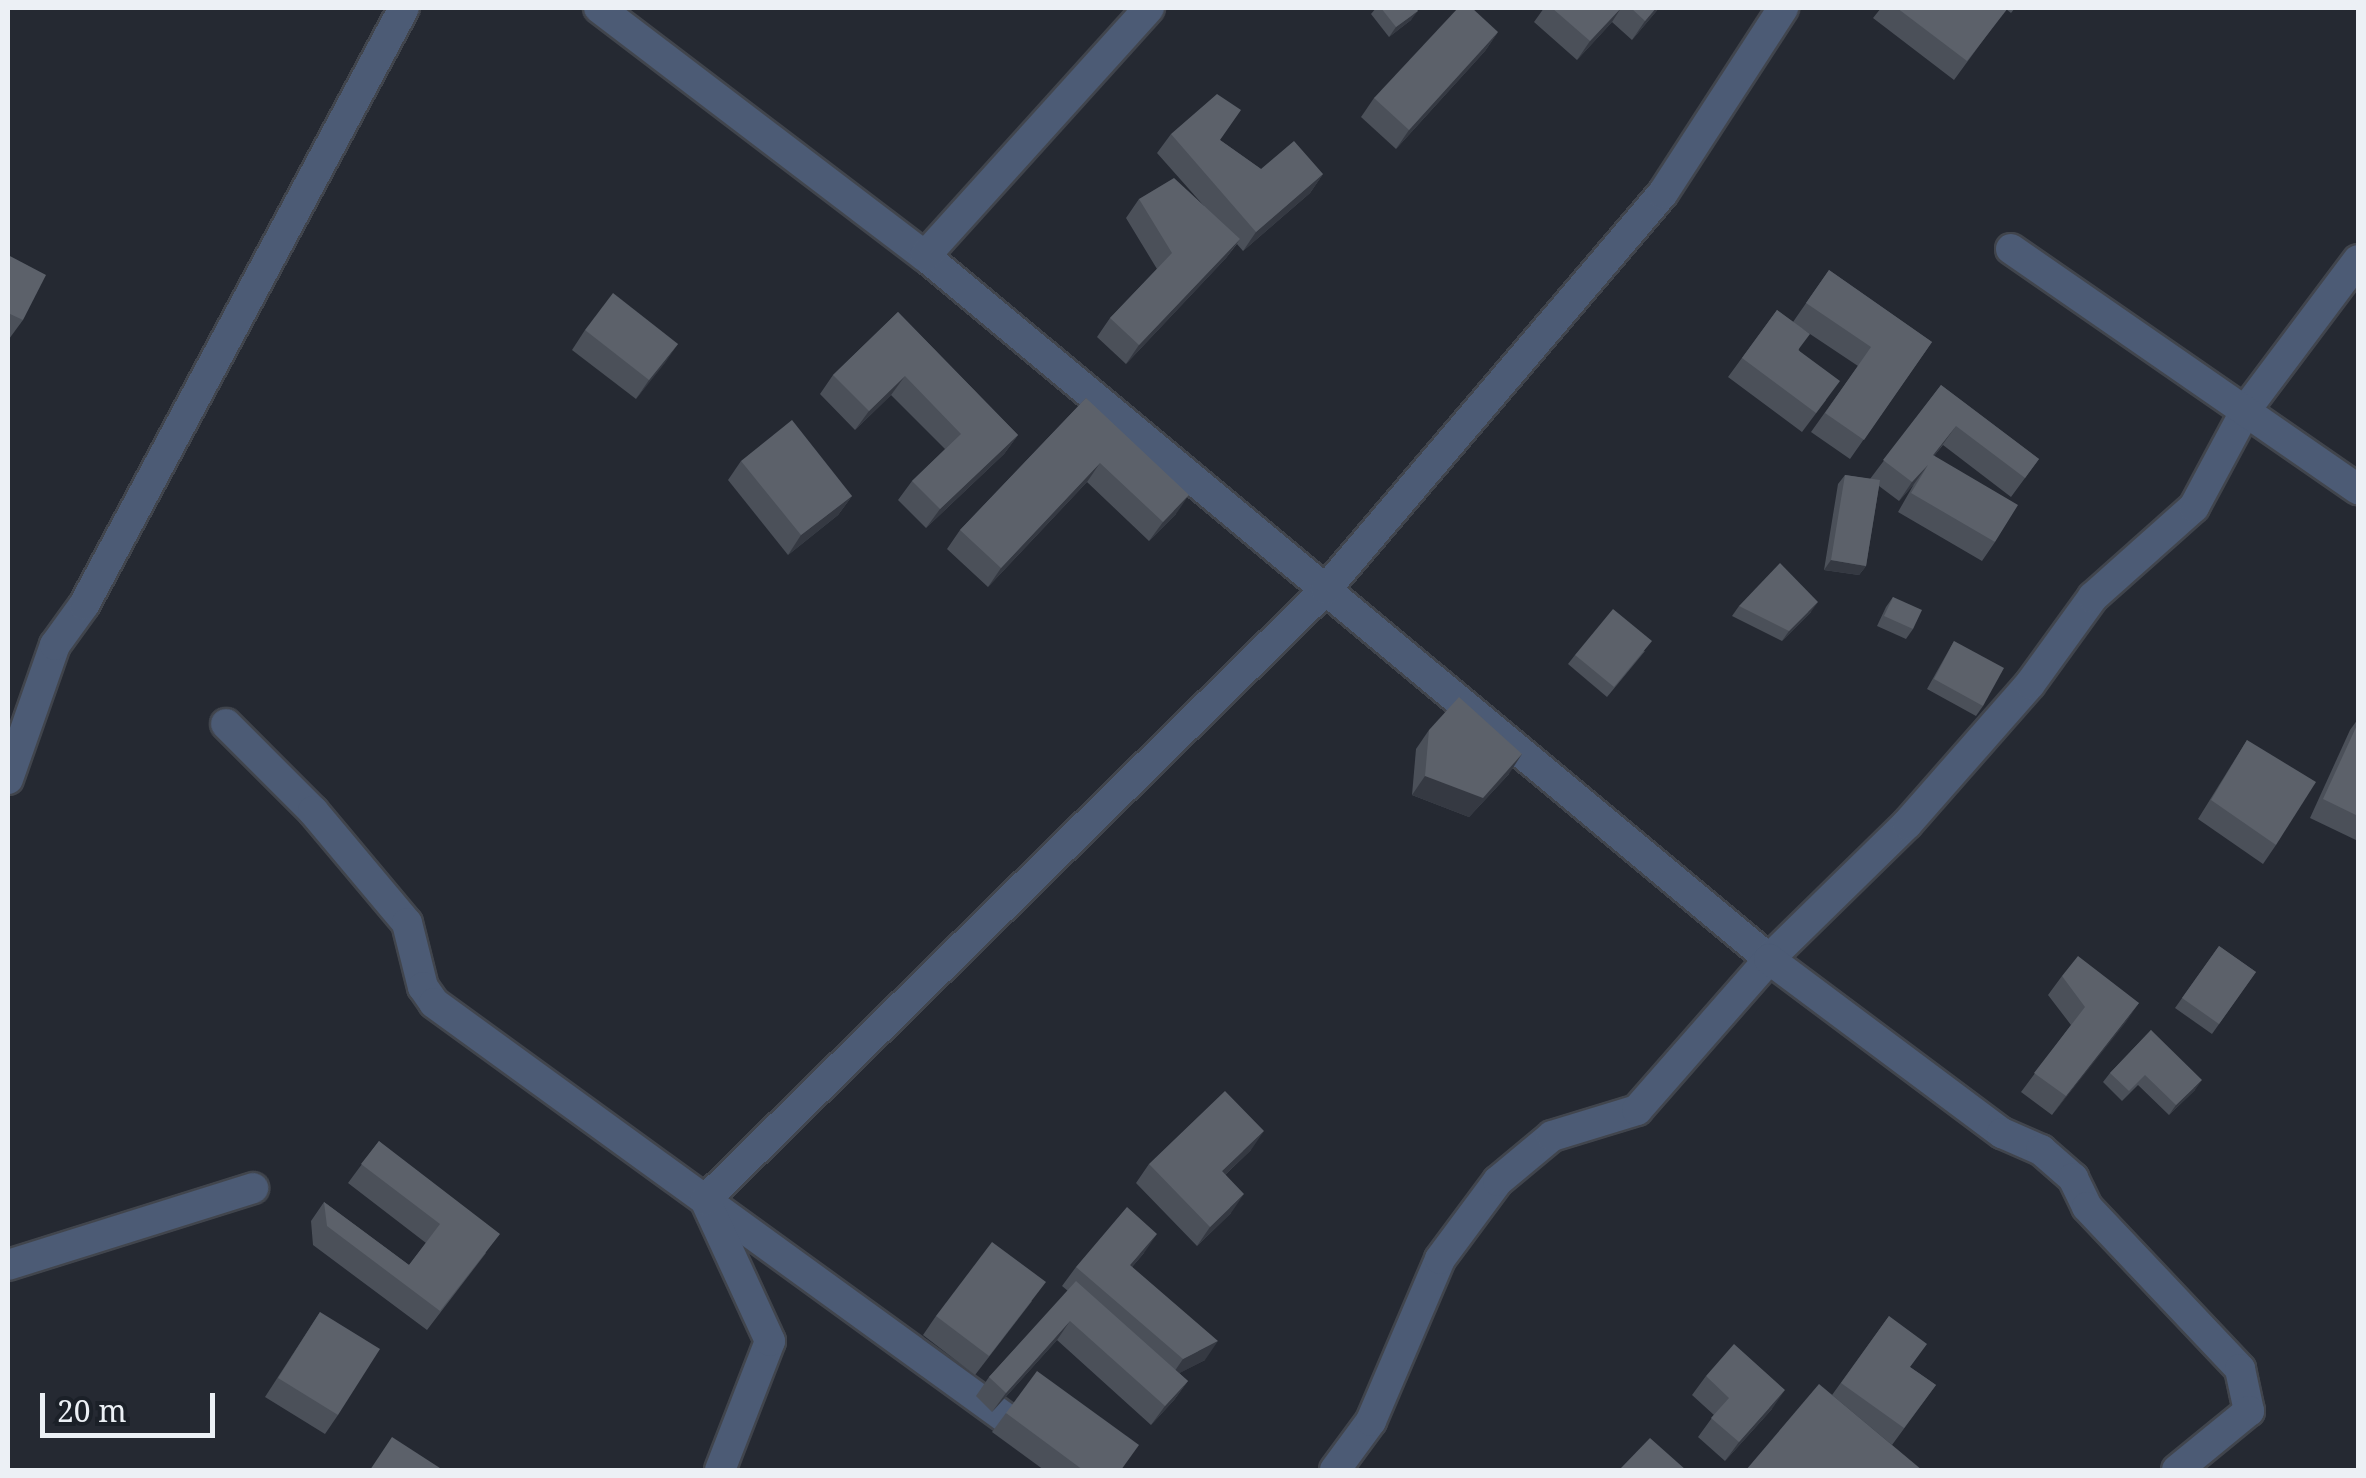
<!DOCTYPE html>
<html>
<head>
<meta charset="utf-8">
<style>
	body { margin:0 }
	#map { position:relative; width:2366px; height:1478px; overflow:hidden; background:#252932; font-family:"Noto Serif",serif }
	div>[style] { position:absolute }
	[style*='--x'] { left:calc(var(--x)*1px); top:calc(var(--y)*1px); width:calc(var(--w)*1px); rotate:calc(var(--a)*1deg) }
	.roads { filter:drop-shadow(2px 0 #41454d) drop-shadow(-2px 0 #41454d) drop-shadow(0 2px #41454d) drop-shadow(0 -2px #41454d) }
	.minor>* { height:30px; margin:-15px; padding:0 15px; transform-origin:15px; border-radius:15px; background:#4c5b75 }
	.wall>* { inset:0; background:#4b5059 }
	.shaded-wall>* { inset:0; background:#353942 }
	.building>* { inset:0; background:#5c616a }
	span { translate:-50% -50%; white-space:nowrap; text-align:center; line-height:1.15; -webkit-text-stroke:9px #1b2028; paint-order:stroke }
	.frame { position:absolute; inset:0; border:10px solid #ecf0f5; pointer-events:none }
	.scale { position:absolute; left:40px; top:1393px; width:175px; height:45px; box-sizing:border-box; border:5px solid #ecf0f5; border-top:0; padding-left:12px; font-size:30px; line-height:35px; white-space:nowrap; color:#ecf0f5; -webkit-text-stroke:8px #1b2028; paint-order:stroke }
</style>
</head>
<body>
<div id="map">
	<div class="roads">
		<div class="minor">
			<div style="--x:599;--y:8;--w:410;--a:37.3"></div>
			<div style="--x:925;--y:256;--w:1098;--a:39.79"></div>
			<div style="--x:1769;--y:959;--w:193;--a:-44.4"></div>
			<div style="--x:1907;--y:824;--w:186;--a:-48.7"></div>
			<div style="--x:2030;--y:684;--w:107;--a:-54.1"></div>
			<div style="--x:2093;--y:597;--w:135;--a:-41.7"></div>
			<div style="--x:2194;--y:507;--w:112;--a:-61.8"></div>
			<div style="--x:2247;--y:408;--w:185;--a:-53.1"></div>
			<div style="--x:2011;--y:249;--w:422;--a:34.7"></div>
			<div style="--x:925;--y:256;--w:334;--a:-47.9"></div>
			<div style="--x:226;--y:724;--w:123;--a:45"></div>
			<div style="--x:313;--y:811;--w:146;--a:50"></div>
			<div style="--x:407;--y:923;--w:66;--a:76"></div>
			<div style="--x:423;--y:987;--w:19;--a:55"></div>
			<div style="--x:434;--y:1003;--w:795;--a:35.99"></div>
			<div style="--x:8;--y:779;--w:142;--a:-70.7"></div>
			<div style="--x:55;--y:645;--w:49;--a:-54.1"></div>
			<div style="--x:84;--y:605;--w:677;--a:-61.81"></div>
			<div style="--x:8;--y:1265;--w:257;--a:-17.4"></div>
			<div style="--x:720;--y:1470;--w:138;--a:-68.8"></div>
			<div style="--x:770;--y:1341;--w:155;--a:-114.7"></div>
			<div style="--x:705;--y:1200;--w:871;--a:-44.53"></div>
			<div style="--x:1326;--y:589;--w:520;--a:-49.6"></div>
			<div style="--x:1663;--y:193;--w:221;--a:-57"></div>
			<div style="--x:1335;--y:1470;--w:61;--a:-53.7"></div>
			<div style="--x:1371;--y:1421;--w:176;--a:-66.9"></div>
			<div style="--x:1440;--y:1259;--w:97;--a:-53.4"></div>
			<div style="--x:1498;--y:1181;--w:70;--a:-39.8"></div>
			<div style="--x:1552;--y:1136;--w:89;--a:-17"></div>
			<div style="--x:1637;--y:1110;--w:201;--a:-48.8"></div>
			<div style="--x:1769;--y:959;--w:291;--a:36.8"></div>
			<div style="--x:2002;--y:1133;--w:43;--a:23.6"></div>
			<div style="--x:2041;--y:1150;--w:43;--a:41.2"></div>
			<div style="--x:2073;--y:1178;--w:32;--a:64"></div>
			<div style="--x:2087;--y:1207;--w:223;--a:46.6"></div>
			<div style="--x:2240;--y:1369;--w:43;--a:77.9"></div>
			<div style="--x:2249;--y:1411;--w:93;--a:140.7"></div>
		</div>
	</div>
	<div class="wall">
		<div style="clip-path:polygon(1376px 8px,1416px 8px,1411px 20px,1389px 37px,1371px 14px)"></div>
		<div style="clip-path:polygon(1544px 8px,1659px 8px,1632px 40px,1612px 22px,1577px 60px,1534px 22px)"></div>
		<div style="clip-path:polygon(1881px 8px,2015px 8px,2011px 13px,2006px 9px,1954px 80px,1873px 18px)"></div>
		<div style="clip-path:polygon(1498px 32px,1485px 51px,1396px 149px,1361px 117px,1374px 98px)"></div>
		<div style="clip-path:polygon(1171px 134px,1220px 140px,1261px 169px,1323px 174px,1310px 193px,1243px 251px,1237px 244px,1226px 258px,1126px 364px,1097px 337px,1110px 318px,1157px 269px,1126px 218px,1139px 199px,1204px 206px,1157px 153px)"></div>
		<div style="clip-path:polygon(8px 255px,23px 320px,9px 339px,8px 338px)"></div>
		<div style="clip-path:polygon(1829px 270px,1932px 342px,1850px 459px,1811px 432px,1858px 366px,1801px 328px,1799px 350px,1826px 400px,1802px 432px,1728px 377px,1777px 310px,1793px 322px)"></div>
		<div style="clip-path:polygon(898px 312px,1018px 435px,1004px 454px,926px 528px,898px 500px,912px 481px,945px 449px,891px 395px,855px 430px,820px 394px,833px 375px)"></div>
		<div style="clip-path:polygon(585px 330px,678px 344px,636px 399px,572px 350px)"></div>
		<div style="clip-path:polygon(1941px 385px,2039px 459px,2011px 497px,1943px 445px,1934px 456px,1995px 542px,1982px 561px,1898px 512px,1914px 484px,1899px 501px,1879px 486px,1866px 566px,1859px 575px,1824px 570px,1838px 484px,1845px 475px,1870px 479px)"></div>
		<div style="clip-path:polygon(1086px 398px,1176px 514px,1149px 541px,1087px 482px,988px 587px,947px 549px,960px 530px)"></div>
		<div style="clip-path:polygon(741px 461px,852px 496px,838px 515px,788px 555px,728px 480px)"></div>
		<div style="clip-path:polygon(1893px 597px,1913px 629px,1906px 639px,1877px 626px,1886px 607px)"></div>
		<div style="clip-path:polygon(1739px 606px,1811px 612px,1782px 641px,1732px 616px)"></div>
		<div style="clip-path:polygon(1954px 641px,1983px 706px,1976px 716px,1927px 689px)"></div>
		<div style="clip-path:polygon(1645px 651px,1607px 697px,1568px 664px,1575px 655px)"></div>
		<div style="clip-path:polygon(2358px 719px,2358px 841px,2310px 818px,2350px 730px)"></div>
		<div style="clip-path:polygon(1429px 730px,1509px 774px,1469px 817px,1412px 795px,1416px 749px)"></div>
		<div style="clip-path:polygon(2247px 740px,2276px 845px,2263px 864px,2198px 819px)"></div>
		<div style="clip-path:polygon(2219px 946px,2256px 972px,2212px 1034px,2175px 1008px)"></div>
		<div style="clip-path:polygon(2062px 976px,2139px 1003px,2052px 1115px,2021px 1092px,2071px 1025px,2048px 995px)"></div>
		<div style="clip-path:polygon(2151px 1030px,2195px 1090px,2169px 1115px,2138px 1085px,2122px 1101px,2103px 1082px,2110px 1073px)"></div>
		<div style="clip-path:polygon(379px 1141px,486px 1253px,427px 1330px,313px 1245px,311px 1221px,324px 1202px,409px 1265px,426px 1243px,348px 1183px)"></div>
		<div style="clip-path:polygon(1251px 1150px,1225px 1175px,1231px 1213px,1197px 1246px,1136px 1183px,1149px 1164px)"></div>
		<div style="clip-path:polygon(1144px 1253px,1132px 1267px,1205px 1360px,1179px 1373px,1188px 1381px,1174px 1400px,1151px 1425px,1057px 1340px,992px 1412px,976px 1396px,989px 1377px,1068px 1291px,1062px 1286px,1076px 1267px)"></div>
		<div style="clip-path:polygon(1032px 1301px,975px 1375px,923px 1335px,936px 1316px)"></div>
		<div style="clip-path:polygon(320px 1312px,338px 1415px,325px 1434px,265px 1397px)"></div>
		<div style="clip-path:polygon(1889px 1316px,1910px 1367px,1936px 1385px,1892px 1445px,1832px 1395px)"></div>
		<div style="clip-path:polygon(1706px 1376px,1772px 1409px,1725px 1461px,1698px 1437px,1714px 1415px,1692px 1395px)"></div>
		<div style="clip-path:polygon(1006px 1413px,1121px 1470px,1044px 1470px,992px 1432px)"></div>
	</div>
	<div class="shaded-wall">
		<div style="clip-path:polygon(1621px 8px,1612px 22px,1577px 60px,1590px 41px)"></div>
		<div style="clip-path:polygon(1656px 8px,1659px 8px,1632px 40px,1645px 21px)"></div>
		<div style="clip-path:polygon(1418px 11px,1411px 20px,1389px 37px,1396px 27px)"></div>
		<div style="clip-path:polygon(1498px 32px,1485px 51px,1396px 149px,1409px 130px)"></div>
		<div style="clip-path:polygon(1323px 174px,1310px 193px,1243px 251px,1256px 232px)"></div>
		<div style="clip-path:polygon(1240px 239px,1226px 258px,1126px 364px,1139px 345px)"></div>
		<div style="clip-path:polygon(678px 344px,665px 363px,636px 399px,649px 380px)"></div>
		<div style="clip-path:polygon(905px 376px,891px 395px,855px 430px,869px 411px)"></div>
		<div style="clip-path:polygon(1956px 426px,1914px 484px,1899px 501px,1912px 482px)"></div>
		<div style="clip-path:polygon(1018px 435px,1004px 454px,926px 528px,940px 509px)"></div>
		<div style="clip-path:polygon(1100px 463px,1087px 482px,988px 587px,1001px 568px)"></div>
		<div style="clip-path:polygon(1189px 495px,1176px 514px,1149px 541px,1163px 522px)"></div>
		<div style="clip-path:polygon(852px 496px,838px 515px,788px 555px,801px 535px)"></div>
		<div style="clip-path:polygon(1831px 560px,1866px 566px,1859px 575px,1824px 570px)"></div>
		<div style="clip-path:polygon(1818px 602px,1811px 612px,1782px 641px,1789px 631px)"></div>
		<div style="clip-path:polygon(1522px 754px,1509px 774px,1469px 817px,1412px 795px,1425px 776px)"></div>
		<div style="clip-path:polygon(2139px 1003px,2126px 1022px,2052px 1115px,2066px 1096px)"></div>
		<div style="clip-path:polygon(2202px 1080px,2195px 1090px,2169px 1115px,2176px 1105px)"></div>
		<div style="clip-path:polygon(1264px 1131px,1251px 1150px,1209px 1190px,1222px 1171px)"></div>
		<div style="clip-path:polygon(1244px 1194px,1231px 1213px,1197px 1246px,1210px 1227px)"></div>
		<div style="clip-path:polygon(1157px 1234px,1144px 1253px,1117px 1284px,1130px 1265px)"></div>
		<div style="clip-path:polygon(1070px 1321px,1057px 1340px,992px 1412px,1006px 1393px)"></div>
		<div style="clip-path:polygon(1218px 1341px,1205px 1360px,1170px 1378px,1183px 1359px)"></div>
		<div style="clip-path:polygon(1188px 1381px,1174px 1400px,1151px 1425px,1165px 1406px)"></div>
		<div style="clip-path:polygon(1785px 1390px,1772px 1409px,1725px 1461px,1739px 1442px)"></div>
	</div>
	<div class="building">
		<div style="clip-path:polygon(1381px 8px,1416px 8px,1418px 11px,1396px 27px)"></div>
		<div style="clip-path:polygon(1458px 8px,1472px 8px,1498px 32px,1409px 130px,1374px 98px)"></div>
		<div style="clip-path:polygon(1552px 8px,1621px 8px,1590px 41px)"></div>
		<div style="clip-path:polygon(1631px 8px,1656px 8px,1645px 21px)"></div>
		<div style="clip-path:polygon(1897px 8px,2008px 8px,1967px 61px)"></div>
		<div style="clip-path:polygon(1217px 94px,1241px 110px,1220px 140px,1261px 169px,1294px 141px,1323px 174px,1256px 232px,1171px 134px)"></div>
		<div style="clip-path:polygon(1174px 178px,1240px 239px,1139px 345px,1110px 318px,1172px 253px,1139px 199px)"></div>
		<div style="clip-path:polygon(8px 255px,46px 275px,23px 320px,8px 313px)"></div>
		<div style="clip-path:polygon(1829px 270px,1932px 342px,1864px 440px,1825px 413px,1871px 347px,1806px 303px)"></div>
		<div style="clip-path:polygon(613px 293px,678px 344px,649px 380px,585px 330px)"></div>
		<div style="clip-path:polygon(1777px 310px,1810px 334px,1798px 350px,1840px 381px,1816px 413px,1742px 358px)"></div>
		<div style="clip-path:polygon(898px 312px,1018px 435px,940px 509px,912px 481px,961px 434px,905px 376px,869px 411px,833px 375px)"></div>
		<div style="clip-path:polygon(1941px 385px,2039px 459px,2025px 478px,1956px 426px,1933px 455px,2018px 505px,1995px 542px,1911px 493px,1928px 465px,1912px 482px,1883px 460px)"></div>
		<div style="clip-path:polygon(1086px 398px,1189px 495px,1163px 522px,1100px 463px,1001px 568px,960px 530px)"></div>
		<div style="clip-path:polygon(792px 420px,852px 496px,801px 535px,741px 461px)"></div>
		<div style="clip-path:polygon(1845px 475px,1880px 480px,1866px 566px,1831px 560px)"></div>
		<div style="clip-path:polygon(1780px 563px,1818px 602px,1789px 631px,1739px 606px)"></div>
		<div style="clip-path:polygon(1893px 597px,1922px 610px,1913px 629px,1884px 616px)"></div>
		<div style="clip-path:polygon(1613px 609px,1652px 641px,1614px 687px,1575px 655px)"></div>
		<div style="clip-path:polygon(1954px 641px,2004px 668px,1983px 706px,1934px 679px)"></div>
		<div style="clip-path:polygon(1459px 697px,1522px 754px,1483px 798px,1425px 776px,1429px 730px)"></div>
		<div style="clip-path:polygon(2358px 723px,2358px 816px,2323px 799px)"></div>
		<div style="clip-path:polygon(2247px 740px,2316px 782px,2276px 845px,2211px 800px)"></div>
		<div style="clip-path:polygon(2219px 946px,2256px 972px,2219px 1024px,2182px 998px)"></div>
		<div style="clip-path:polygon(2078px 956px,2139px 1003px,2066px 1096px,2034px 1073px,2085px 1007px,2062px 976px)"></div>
		<div style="clip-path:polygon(2151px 1030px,2202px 1080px,2176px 1105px,2145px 1075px,2129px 1091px,2110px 1073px)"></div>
		<div style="clip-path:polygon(1225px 1091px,1264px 1131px,1222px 1171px,1244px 1194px,1210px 1227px,1149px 1164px)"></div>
		<div style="clip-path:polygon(379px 1141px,500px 1234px,440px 1311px,327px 1226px,324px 1202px,409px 1265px,440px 1224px,361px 1164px)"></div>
		<div style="clip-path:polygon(1127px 1207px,1157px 1234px,1130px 1265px,1218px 1341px,1183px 1359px,1076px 1267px)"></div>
		<div style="clip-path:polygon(992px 1242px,1046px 1282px,989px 1356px,936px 1316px)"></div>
		<div style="clip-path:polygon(1076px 1281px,1188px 1381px,1165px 1406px,1070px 1321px,1006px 1393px,989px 1377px)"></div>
		<div style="clip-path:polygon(320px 1312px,380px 1349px,338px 1415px,278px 1378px)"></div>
		<div style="clip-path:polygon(1889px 1316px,1927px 1344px,1910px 1367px,1936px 1385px,1904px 1428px,1841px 1383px)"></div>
		<div style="clip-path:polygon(1734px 1344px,1785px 1390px,1739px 1442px,1711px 1418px,1729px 1398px,1706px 1376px)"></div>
		<div style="clip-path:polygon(1037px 1371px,1139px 1445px,1121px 1470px,1083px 1470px,1006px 1413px)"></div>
		<div style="clip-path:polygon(1819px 1384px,1922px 1470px,1746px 1470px)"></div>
		<div style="clip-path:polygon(392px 1437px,443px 1470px,370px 1470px)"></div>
		<div style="clip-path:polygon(1650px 1438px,1686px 1470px,1623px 1470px,1621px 1468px)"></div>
	</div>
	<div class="frame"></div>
	<div class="scale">20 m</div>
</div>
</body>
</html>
